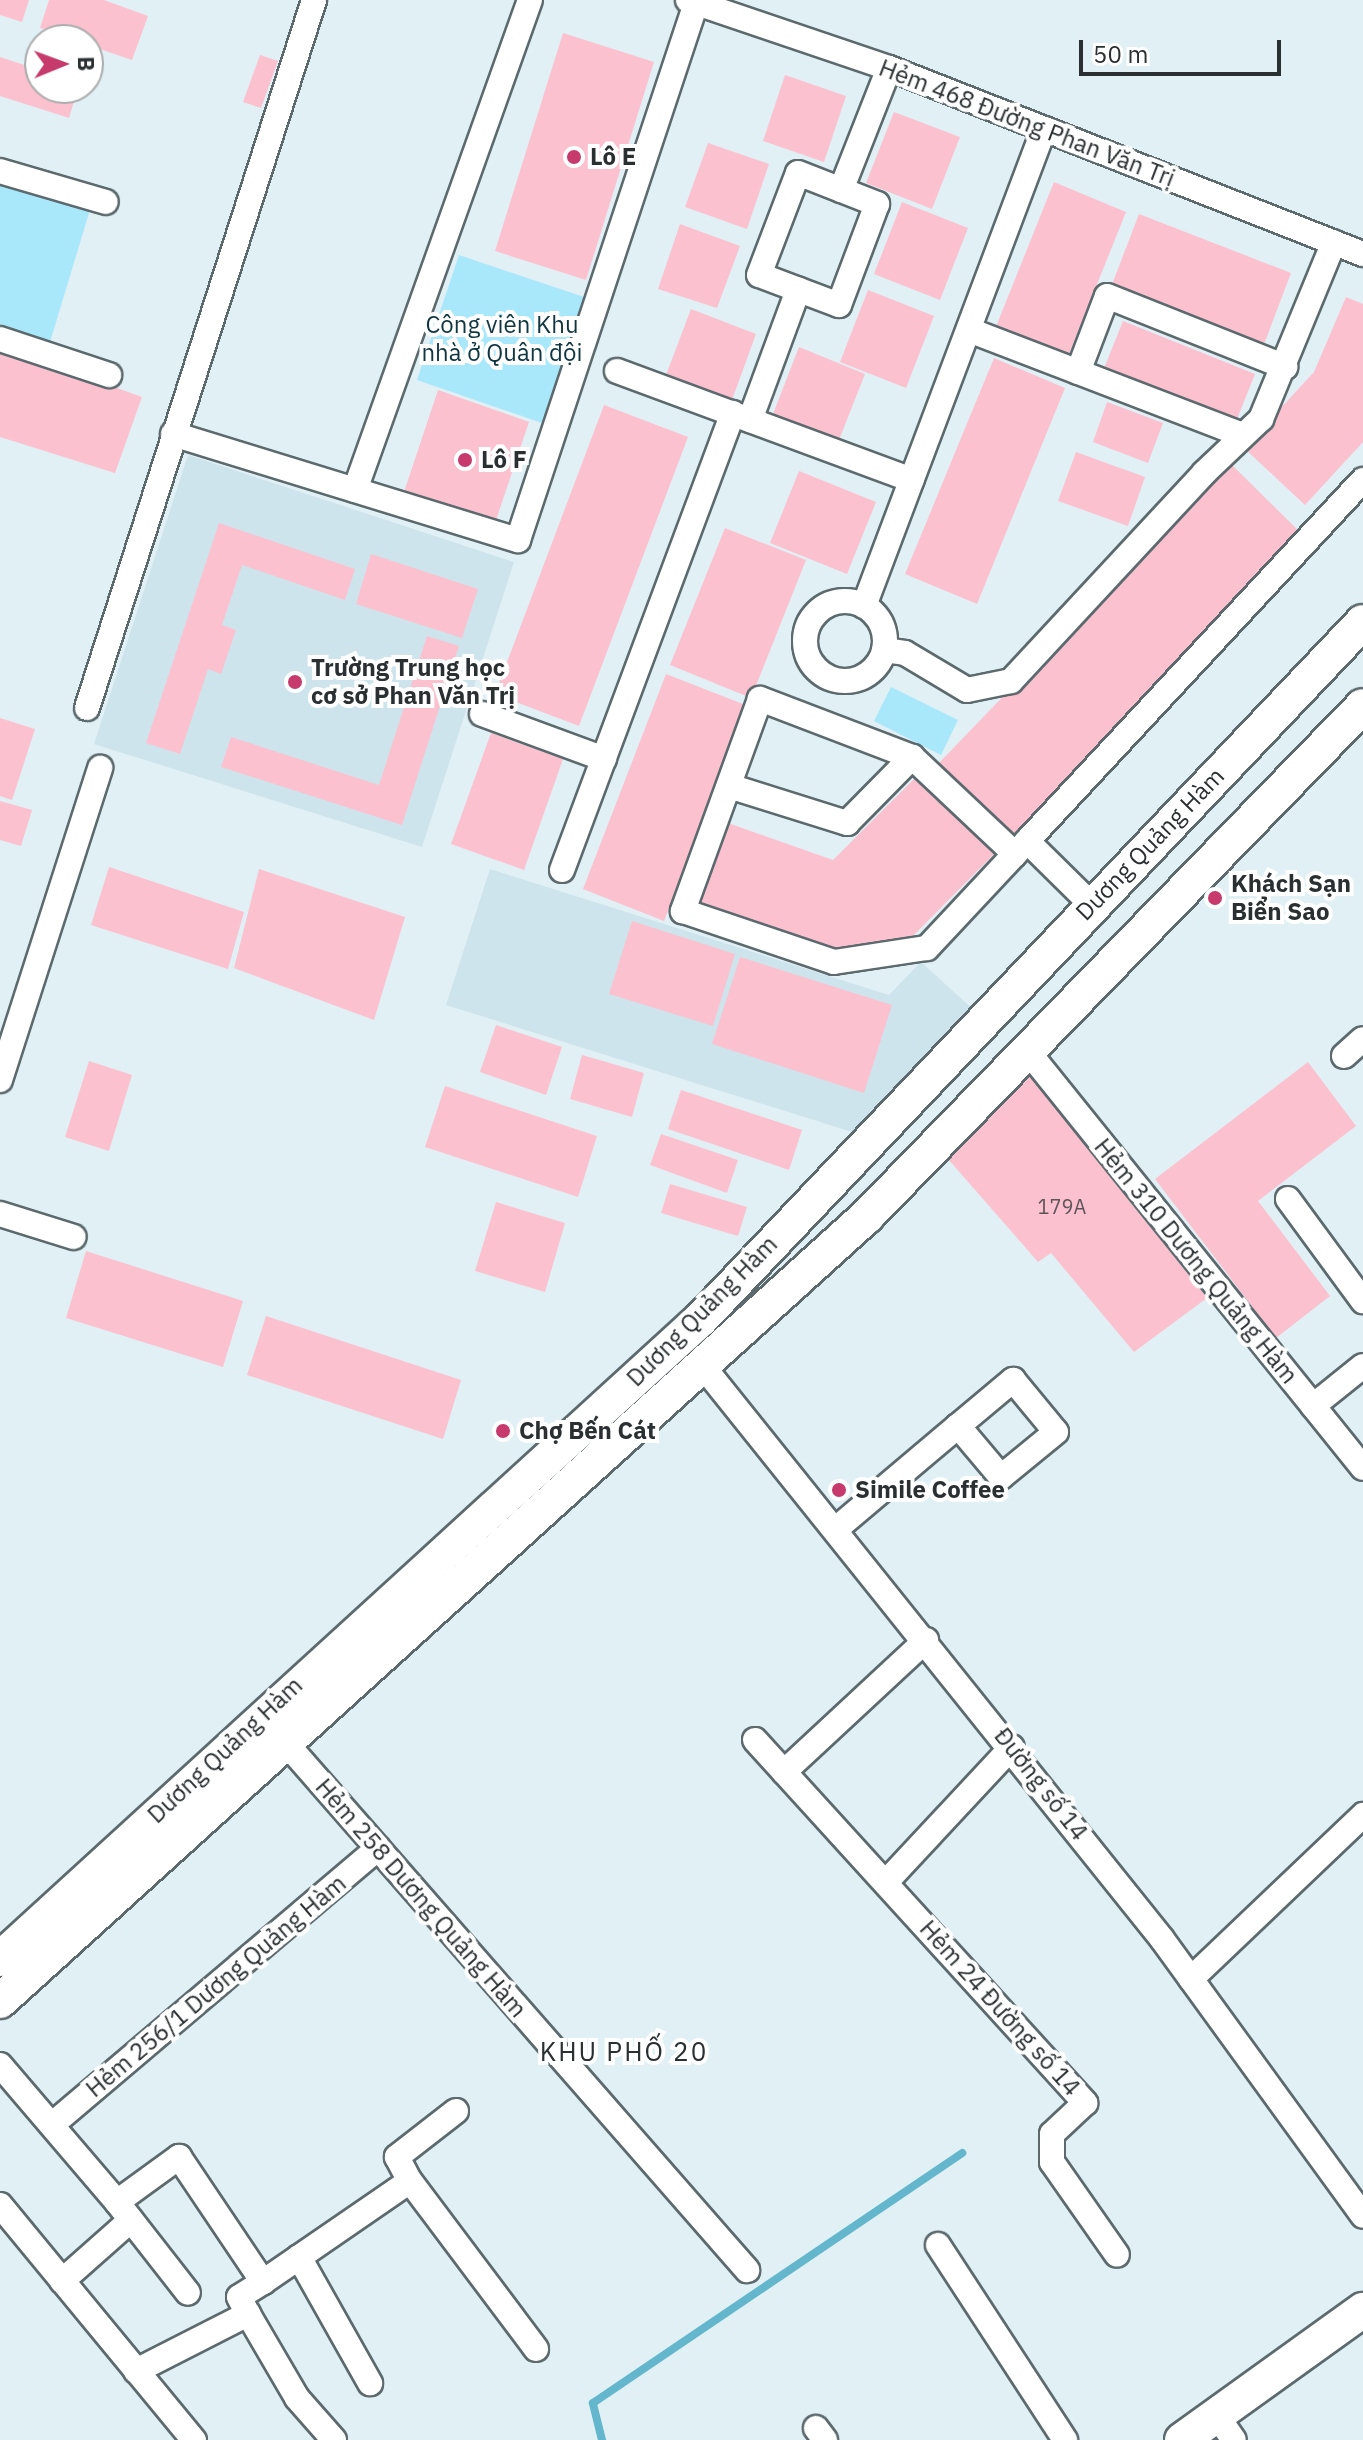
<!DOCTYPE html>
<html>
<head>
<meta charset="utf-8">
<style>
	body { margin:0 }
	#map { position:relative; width:1363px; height:2440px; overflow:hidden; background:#e1f0f5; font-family:"IBM Plex Sans",sans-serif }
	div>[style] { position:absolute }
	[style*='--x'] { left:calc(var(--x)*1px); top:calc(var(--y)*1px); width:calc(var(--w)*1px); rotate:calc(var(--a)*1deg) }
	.built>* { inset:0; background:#cde4ec }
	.green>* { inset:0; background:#a9e7fa }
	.stream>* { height:8px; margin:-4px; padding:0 4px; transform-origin:4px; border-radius:4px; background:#63b6cc }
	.building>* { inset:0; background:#fcc1cf }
	.roads { filter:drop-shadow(2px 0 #5c6a6e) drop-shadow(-2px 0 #5c6a6e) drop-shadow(0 2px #5c6a6e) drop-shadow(0 -2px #5c6a6e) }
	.street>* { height:24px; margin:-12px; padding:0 12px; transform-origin:12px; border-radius:12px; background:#fff }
	.street>.ring { margin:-12px; padding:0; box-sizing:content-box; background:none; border:24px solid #fff; border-radius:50% }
	.secondary>* { height:34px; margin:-17px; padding:0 17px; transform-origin:17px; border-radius:17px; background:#fff }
	.dots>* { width:22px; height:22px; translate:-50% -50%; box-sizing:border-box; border:4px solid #fff; border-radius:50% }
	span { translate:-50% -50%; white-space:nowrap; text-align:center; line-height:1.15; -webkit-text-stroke:8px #fff; paint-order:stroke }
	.number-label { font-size:20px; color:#5e5459 }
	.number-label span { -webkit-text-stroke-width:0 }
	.street-label { font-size:24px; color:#2a3032 }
	.poi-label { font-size:24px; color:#2a3032; font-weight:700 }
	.left { translate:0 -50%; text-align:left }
	.park-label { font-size:24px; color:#103741 }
	.neighbourhood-label { font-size:26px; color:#2a3032; letter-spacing:2px }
	.north { position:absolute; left:24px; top:24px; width:80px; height:80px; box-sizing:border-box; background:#fff; border:2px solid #aaacad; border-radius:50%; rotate:89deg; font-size:22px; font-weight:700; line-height:32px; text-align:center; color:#2a3032 }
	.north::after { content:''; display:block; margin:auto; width:28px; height:36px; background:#c63a6c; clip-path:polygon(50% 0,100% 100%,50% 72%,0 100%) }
	.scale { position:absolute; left:1079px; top:40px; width:202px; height:36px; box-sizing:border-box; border:4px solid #2a3032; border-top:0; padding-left:10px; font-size:24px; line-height:28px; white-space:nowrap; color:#2a3032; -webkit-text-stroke:6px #fff; paint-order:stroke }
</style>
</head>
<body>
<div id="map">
	<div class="built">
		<div style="clip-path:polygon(188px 455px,514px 562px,422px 847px,94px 744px)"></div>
		<div style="clip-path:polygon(490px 869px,889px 995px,921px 962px,988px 1023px,865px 1136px,446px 1005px)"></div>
	</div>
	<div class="green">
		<div style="clip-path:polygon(0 162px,95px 193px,47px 352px,0 337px)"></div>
		<div style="clip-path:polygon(459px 255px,587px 298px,545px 424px,417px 380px)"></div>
		<div style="clip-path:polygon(891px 687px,958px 720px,941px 755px,874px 721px)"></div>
	</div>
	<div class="stream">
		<div style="--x:602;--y:2440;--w:38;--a:-104"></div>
		<div style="--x:593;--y:2403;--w:446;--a:-34.1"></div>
	</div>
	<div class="building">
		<div style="clip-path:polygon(0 0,29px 0,22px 22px,0 15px)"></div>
		<div style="clip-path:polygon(49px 0,104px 0,148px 16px,132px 60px,88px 45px,88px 40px,40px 28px)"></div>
		<div style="clip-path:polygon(563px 33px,654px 62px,586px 280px,495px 251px)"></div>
		<div style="clip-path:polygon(260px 55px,278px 61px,261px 108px,243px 102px)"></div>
		<div style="clip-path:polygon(0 57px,40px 70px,40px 88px,78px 88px,69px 118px,0 96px)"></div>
		<div style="clip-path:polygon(785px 75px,846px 96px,824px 162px,763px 141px)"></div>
		<div style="clip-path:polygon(894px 112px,960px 137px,932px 209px,866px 183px)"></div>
		<div style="clip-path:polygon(708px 143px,769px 164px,747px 229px,685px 207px)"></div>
		<div style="clip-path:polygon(1054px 182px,1126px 212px,1067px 359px,995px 329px)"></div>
		<div style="clip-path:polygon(902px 202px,968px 228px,940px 300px,874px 274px)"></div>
		<div style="clip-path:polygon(1139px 214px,1291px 273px,1263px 347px,1111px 287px)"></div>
		<div style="clip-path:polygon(680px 224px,740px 246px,717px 308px,658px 289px)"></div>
		<div style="clip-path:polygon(868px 290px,934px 316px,906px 388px,840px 362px)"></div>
		<div style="clip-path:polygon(1346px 297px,1363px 304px,1363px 442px,1305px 505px,1244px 448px,1314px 372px)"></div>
		<div style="clip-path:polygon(691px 309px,756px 334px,732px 400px,666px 375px)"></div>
		<div style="clip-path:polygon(1123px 321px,1255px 374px,1235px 424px,1103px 371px)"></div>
		<div style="clip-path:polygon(0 346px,142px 397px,115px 473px,0 437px)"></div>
		<div style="clip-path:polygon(799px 347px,865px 374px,837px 445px,771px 419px)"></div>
		<div style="clip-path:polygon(994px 358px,1065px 388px,977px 604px,905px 574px)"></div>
		<div style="clip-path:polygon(438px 390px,529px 422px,493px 529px,402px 498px)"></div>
		<div style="clip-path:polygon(1107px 402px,1163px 423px,1148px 463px,1093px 442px)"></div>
		<div style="clip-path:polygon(604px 405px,688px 437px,579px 726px,495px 694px)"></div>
		<div style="clip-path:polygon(1076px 452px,1145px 477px,1128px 526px,1058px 501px)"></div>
		<div style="clip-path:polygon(1229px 462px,1303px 535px,1011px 839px,936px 766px)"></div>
		<div style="clip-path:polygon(799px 471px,876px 502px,847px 574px,770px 543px)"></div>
		<div style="clip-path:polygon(219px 523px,355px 569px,345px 600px,242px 565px,222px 625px,236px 630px,221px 674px,208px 669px,180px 754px,146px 743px)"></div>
		<div style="clip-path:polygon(725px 528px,806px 560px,751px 698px,670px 665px)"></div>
		<div style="clip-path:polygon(371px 554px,478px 589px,462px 638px,356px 604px)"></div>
		<div style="clip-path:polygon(427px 636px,459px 646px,402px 825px,221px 767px,231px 737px,379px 785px)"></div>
		<div style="clip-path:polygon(666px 674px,748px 706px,664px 921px,583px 889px)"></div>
		<div style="clip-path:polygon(0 718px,35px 729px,12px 800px,0 796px)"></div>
		<div style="clip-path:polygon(491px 733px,563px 759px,524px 870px,451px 844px)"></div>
		<div style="clip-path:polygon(921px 772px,998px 850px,908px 941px,836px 953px,696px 904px,725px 822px,833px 860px)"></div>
		<div style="clip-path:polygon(0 801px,32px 810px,21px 846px,0 840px)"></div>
		<div style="clip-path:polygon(109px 867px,244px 912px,228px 969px,91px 925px)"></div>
		<div style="clip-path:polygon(259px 869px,405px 917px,374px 1020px,234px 968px)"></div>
		<div style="clip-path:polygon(632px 921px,735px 954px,713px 1026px,609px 994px)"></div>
		<div style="clip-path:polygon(740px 957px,892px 1005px,864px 1093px,712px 1044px)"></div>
		<div style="clip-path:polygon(496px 1025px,562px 1047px,546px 1095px,480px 1072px)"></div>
		<div style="clip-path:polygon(582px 1055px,644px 1073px,632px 1117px,570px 1099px)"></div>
		<div style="clip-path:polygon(89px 1061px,132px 1075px,109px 1151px,65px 1137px)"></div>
		<div style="clip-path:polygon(1308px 1062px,1356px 1126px,1258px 1201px,1330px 1296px,1276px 1338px,1155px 1179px)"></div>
		<div style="clip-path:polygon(1030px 1075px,1207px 1298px,1134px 1352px,1051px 1253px,1038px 1262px,948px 1159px)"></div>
		<div style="clip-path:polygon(445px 1086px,597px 1136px,578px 1197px,425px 1147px)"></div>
		<div style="clip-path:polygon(681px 1090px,802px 1130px,789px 1170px,668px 1129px)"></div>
		<div style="clip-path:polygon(661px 1134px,738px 1160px,727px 1193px,650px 1165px)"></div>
		<div style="clip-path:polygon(670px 1184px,747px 1207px,738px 1236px,661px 1213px)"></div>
		<div style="clip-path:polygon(496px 1202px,565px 1223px,545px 1292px,475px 1271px)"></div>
		<div style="clip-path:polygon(86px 1251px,243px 1301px,223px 1367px,66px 1318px)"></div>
		<div style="clip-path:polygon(266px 1316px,461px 1380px,443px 1439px,247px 1375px)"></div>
	</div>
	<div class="roads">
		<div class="street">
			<div style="--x:688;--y:0;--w:212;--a:18.7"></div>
			<div style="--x:889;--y:68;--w:509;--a:21.43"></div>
			<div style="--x:0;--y:171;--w:110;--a:16.3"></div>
			<div style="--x:798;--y:173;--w:85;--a:21.4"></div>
			<div style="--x:877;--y:204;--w:108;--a:110.6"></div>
			<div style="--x:839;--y:305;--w:85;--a:-159.4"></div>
			<div style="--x:759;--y:275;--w:109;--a:-69.1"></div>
			<div style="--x:841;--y:190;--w:131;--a:-68.5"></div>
			<div style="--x:969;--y:330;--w:293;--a:21"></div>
			<div style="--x:0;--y:339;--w:115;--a:18.3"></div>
			<div style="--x:617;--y:371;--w:314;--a:20.3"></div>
			<div style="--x:1078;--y:372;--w:81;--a:-69.1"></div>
			<div style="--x:1107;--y:296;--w:192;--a:21.7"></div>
			<div style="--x:750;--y:420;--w:139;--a:-69.7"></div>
			<div style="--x:173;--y:434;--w:361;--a:17.1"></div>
			<div style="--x:518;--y:540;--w:569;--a:-71.66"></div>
			<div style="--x:355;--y:490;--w:520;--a:-70.35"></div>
			<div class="ring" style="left:805px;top:601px;width:56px;height:56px"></div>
			<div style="--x:864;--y:606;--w:510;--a:-69.33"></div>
			<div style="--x:884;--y:650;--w:21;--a:8"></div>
			<div style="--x:905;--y:653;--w:72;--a:30.8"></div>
			<div style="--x:967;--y:690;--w:45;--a:-11.6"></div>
			<div style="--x:1011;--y:681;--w:284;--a:-47.1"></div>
			<div style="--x:1204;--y:473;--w:79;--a:-43.5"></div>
			<div style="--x:1261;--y:419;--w:191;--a:-67.6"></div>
			<div style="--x:87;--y:708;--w:744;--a:-72.22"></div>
			<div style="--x:482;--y:714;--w:130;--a:20.2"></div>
			<div style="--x:729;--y:786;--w:124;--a:17.4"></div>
			<div style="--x:847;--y:823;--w:93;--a:-45.4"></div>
			<div style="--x:1027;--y:841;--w:91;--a:44.6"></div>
			<div style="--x:1015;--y:854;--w:141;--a:-136.7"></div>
			<div style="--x:912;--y:757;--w:163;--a:-159.1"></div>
			<div style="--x:760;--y:699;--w:226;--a:110"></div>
			<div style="--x:683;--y:911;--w:159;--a:18.7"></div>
			<div style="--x:834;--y:962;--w:94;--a:-8.6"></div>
			<div style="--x:927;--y:948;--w:129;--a:-46.9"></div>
			<div style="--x:1015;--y:854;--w:511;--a:-47.06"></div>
			<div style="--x:562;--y:870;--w:488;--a:-69.5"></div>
			<div style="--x:1030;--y:1054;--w:531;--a:51.19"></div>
			<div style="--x:1344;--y:1056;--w:25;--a:-42"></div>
			<div style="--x:0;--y:1080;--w:328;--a:-72.2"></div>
			<div style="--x:1288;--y:1199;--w:127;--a:53.7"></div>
			<div style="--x:0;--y:1214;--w:77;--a:17.3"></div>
			<div style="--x:702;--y:1365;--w:736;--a:51.29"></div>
			<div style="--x:1162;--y:1939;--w:342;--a:54"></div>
			<div style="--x:1313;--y:1406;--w:64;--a:-38.7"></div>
			<div style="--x:836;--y:1529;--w:160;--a:-40.2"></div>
			<div style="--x:958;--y:1426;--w:72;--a:-39.9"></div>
			<div style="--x:1013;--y:1380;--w:67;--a:50.4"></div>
			<div style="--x:1056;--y:1432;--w:71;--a:140.7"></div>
			<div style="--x:1001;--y:1477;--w:67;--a:-130.1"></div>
			<div style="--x:755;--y:1740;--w:491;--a:47.7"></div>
			<div style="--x:1085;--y:2103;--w:45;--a:136.8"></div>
			<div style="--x:1052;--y:2134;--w:28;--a:90"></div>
			<div style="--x:1052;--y:2162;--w:113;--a:55"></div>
			<div style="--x:285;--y:1742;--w:702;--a:48.81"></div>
			<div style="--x:784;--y:1772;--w:194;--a:-42.9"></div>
			<div style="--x:887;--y:1881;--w:183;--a:-47"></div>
			<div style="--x:1191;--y:1979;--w:238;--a:-43.6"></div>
			<div style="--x:0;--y:2065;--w:180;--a:49.5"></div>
			<div style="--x:117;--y:2202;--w:77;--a:-36"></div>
			<div style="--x:179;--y:2157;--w:151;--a:56.1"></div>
			<div style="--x:263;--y:2282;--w:28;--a:148"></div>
			<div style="--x:239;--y:2297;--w:19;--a:62"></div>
			<div style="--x:248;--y:2314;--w:97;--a:59.7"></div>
			<div style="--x:297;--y:2398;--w:56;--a:48.6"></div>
			<div style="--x:456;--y:2111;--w:75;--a:142.1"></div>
			<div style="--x:397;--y:2157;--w:27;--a:62"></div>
			<div style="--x:410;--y:2181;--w:210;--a:53.1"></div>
			<div style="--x:54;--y:2123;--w:425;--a:-40.3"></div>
			<div style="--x:117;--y:2202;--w:115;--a:52"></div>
			<div style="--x:0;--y:2205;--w:305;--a:50.5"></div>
			<div style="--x:938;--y:2245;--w:233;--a:56.9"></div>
			<div style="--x:299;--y:2257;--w:145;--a:60.6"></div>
			<div style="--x:62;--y:2281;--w:92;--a:-41.5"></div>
			<div style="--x:263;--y:2282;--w:178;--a:-34.5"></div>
			<div style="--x:136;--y:2371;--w:126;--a:-27"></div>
			<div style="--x:1217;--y:2416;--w:29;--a:55"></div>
			<div style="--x:816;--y:2428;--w:15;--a:53"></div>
		</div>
		<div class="secondary">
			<div style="--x:0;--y:1959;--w:949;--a:-42.4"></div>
			<div style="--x:701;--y:1319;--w:961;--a:-46.48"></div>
			<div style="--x:0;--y:2001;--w:1170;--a:-42.16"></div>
			<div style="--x:867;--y:1216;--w:711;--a:-45.8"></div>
			<div style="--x:1182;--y:2440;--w:223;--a:-35.7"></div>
		</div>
	</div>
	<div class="dots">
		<div style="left:574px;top:157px;background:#c63a6c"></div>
		<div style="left:465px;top:460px;background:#c63a6c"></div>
		<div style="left:295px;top:682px;background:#c63a6c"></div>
		<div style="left:1215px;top:898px;background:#c63a6c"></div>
		<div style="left:503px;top:1431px;background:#c63a6c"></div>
		<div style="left:839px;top:1490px;background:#c63a6c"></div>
	</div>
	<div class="number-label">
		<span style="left:1062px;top:1206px">179A</span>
	</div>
	<div class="street-label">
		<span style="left:1027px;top:123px;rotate:21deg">Hẻm 468 Đường Phan Văn Trị</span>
		<span style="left:1150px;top:844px;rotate:-46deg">Dương Quảng Hàm</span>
		<span style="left:1196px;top:1261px;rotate:51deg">Hẻm 310 Dương Quảng Hàm</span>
		<span style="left:702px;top:1311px;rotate:-45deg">Dương Quảng Hàm</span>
		<span style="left:225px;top:1750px;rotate:-43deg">Dương Quảng Hàm</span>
		<span style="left:1041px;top:1784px;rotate:52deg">Đường số 14</span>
		<span style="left:421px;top:1898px;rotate:49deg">Hẻm 258 Dương Quảng Hàm</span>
		<span style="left:216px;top:1986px;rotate:-40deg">Hẻm 256/1 Dương Quảng Hàm</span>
		<span style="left:1000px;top:2008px;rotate:48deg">Hẻm 24 Đường số 14</span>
	</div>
	<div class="poi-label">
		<span class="left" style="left:590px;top:157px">Lô E</span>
		<span class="left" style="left:481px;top:460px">Lô F</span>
		<span class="left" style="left:311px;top:682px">Trường Trung học<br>cơ sở Phan Văn Trị</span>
		<span class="left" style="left:1231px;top:898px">Khách Sạn<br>Biển Sao</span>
		<span class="left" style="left:519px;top:1431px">Chợ Bến Cát</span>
		<span class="left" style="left:855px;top:1490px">Simile Coffee</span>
	</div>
	<div class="park-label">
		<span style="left:502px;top:339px">Công viên Khu<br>nhà ở Quân đội</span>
	</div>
	<div class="neighbourhood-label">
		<span style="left:624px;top:2052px">KHU PHỐ 20</span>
	</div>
	<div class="north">B</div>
	<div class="scale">50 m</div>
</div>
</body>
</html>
